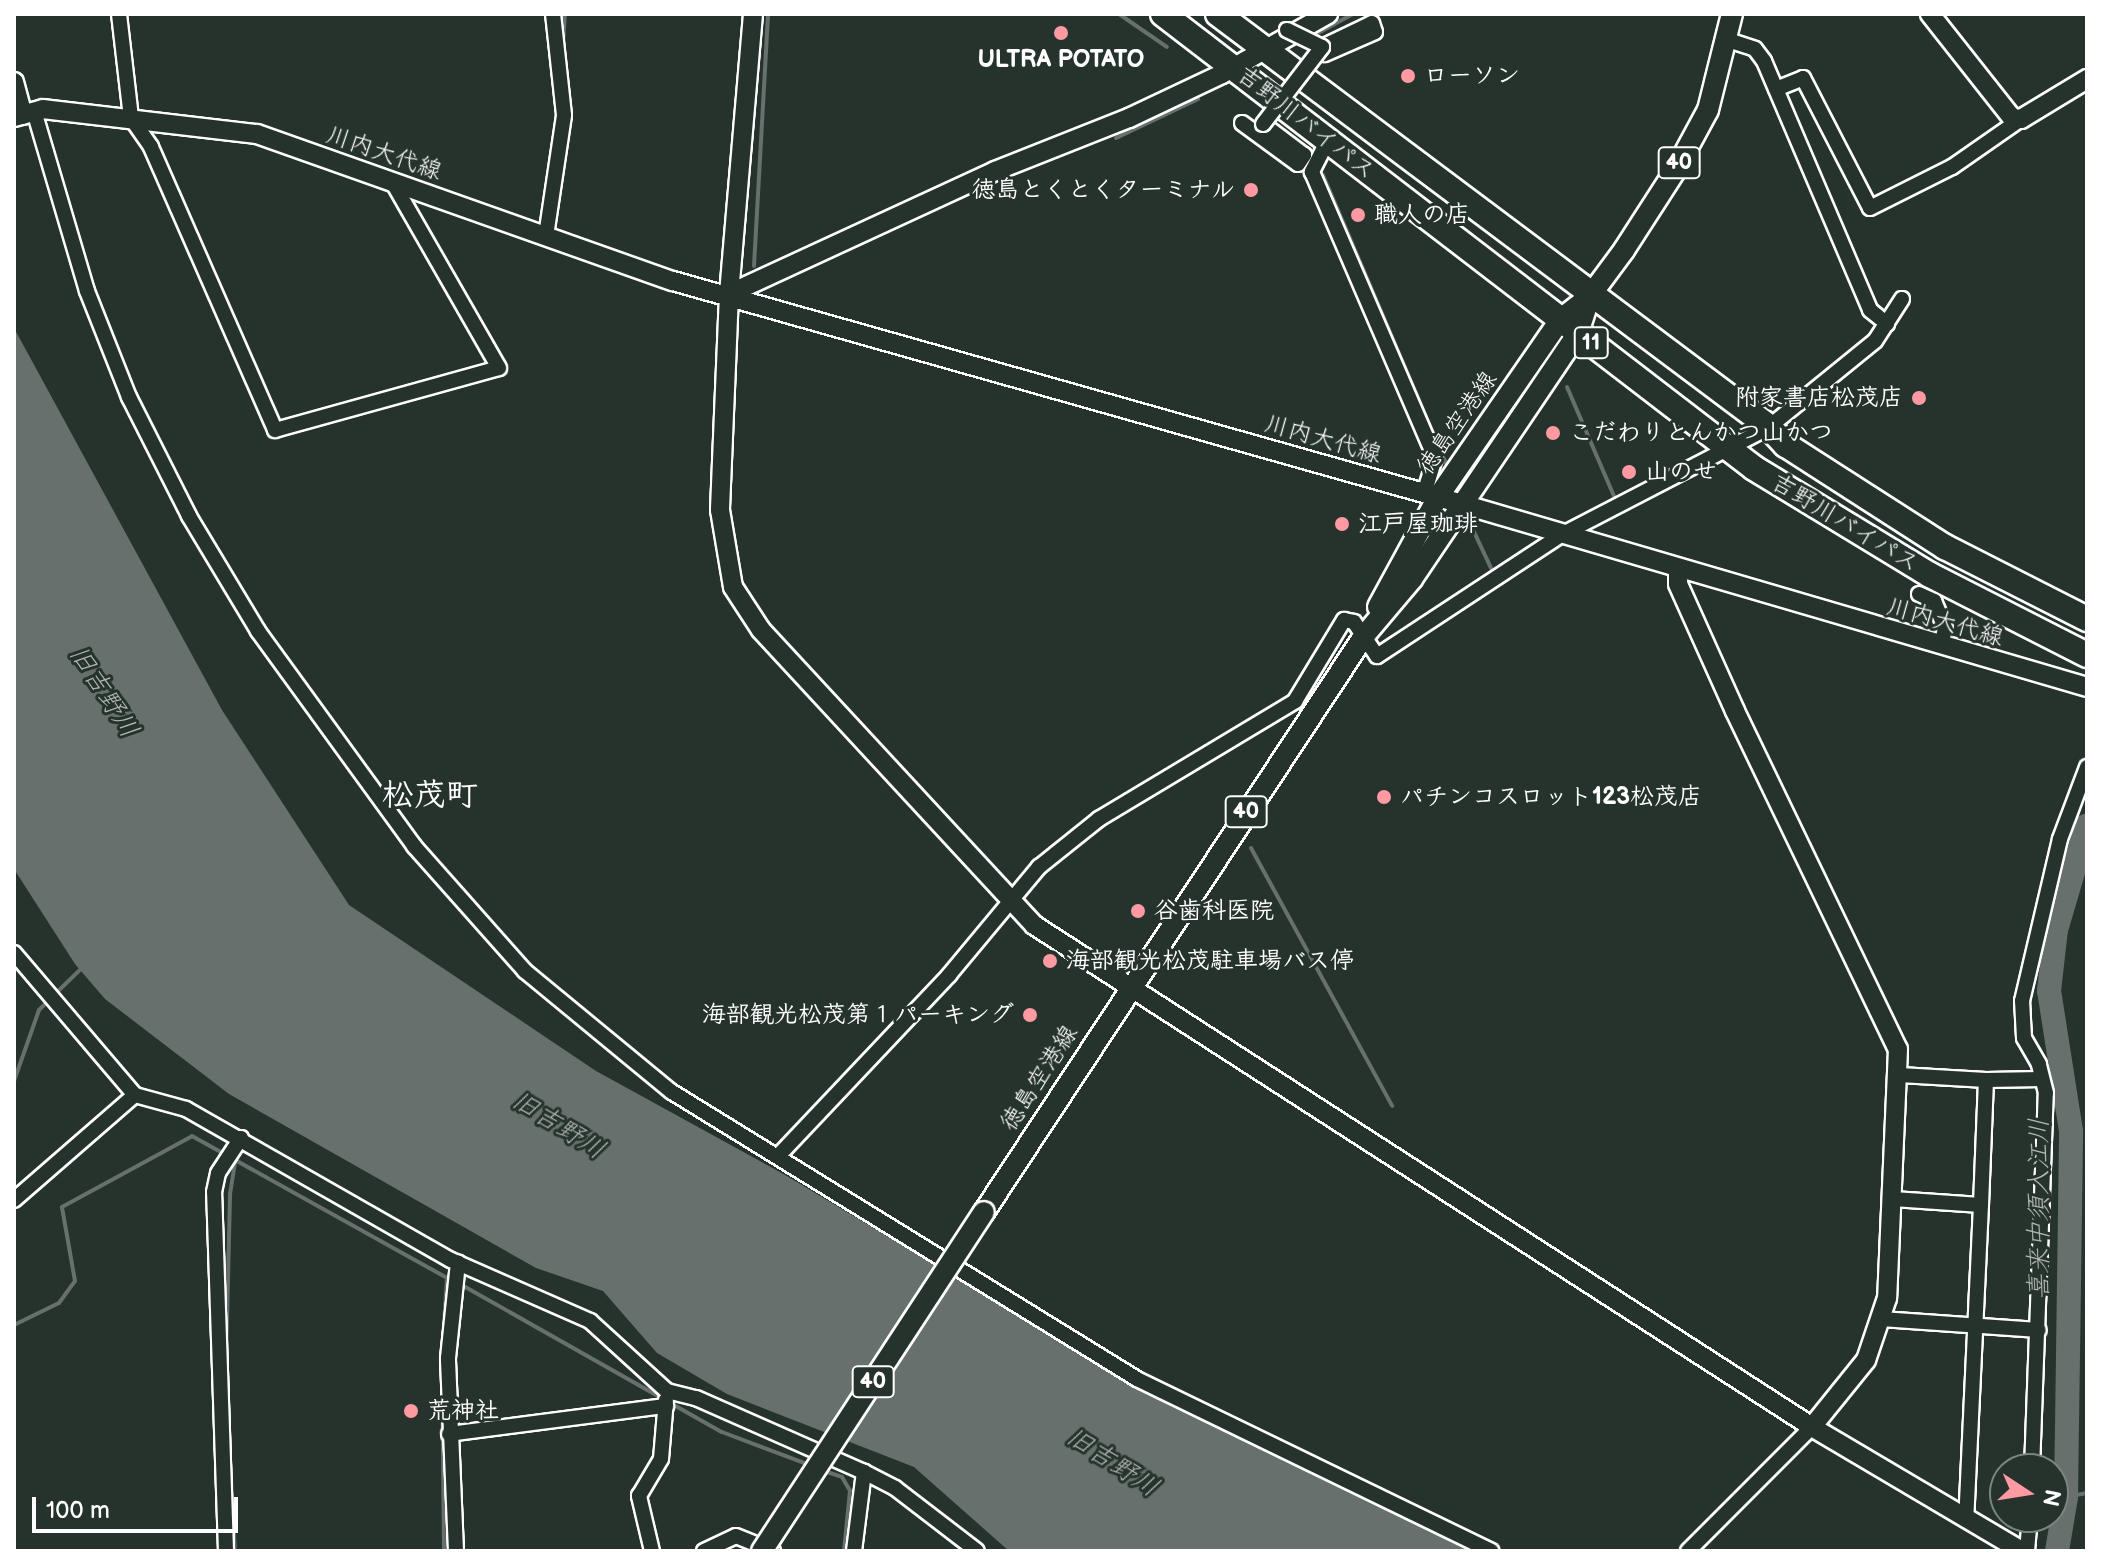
<!DOCTYPE html>
<html>
<head>
<meta charset="utf-8">
<style>
	body { margin:0 }
	#map { position:relative; width:2101px; height:1565px; overflow:hidden; background:#26332d; font-family:"Balsamiq Sans","Klee One",sans-serif }
	div>[style] { position:absolute }
	[style*='--x'] { left:calc(var(--x)*1px); top:calc(var(--y)*1px); width:calc(var(--w)*1px); rotate:calc(var(--a)*1deg) }
	.water>* { inset:0; background:#67706c }
	.stream>* { height:4px; margin:-2px; padding:0 2px; transform-origin:2px; border-radius:2px; background:#67706c }
	.river>* { height:24px; margin:-12px; padding:0 12px; transform-origin:12px; border-radius:12px; background:#67706c }
	.roads { filter:drop-shadow(2px 0 #fff) drop-shadow(-2px 0 #fff) drop-shadow(0 2px #fff) drop-shadow(0 -2px #fff) }
	.street>* { height:14px; margin:-7px; padding:0 7px; transform-origin:7px; border-radius:7px; background:#26332d }
	.secondary>* { height:18px; margin:-9px; padding:0 9px; transform-origin:9px; border-radius:9px; background:#26332d }
	.primary>* { height:20px; margin:-10px; padding:0 10px; transform-origin:10px; border-radius:10px; background:#26332d }
	.highway>* { height:24px; margin:-12px; padding:0 12px; transform-origin:12px; border-radius:12px; background:#26332d }
	.bridges { filter:drop-shadow(2px 0 #fff) drop-shadow(-2px 0 #fff) drop-shadow(0 2px #fff) drop-shadow(0 -2px #fff) }
	.street-bridge>* { height:14px; margin:-7px; padding:0 7px; transform-origin:7px; border-radius:7px; background:#26332d }
	.primary-bridge>* { height:20px; margin:-10px; padding:0 10px; transform-origin:10px; border-radius:10px; background:#26332d }
	.dots>* { width:22px; height:22px; translate:-50% -50%; box-sizing:border-box; border:4px solid #26332d; border-radius:50% }
	span { translate:-50% -50%; white-space:nowrap; text-align:center; line-height:1.15; -webkit-text-stroke:6px #26332d; paint-order:stroke }
	.shield-label span { padding:2px 6px; background:#26332d; border:2px solid; border-radius:6px; -webkit-text-stroke-width:0 }
	.shield-label { font-size:22px; color:#fff; font-weight:700 }
	.poi-label { font-size:24px; color:#fff; font-weight:700 }
	.left { translate:0 -50%; text-align:left }
	.right { translate:-100% -50%; text-align:right }
	.street-label { font-size:24px; color:#fff }
	.water-label { font-size:26px; color:#b3b8b6; font-style:italic }
	.district-label { font-size:32px; color:#fff; font-weight:700 }
	.frame { position:absolute; inset:0; border:16px solid #fff; pointer-events:none }
	.north { position:absolute; left:1989px; top:1453px; width:80px; height:80px; box-sizing:border-box; background:#26332d; border:2px solid #7d8581; border-radius:50%; rotate:102deg; font-size:22px; font-weight:700; line-height:32px; text-align:center; color:#fff }
	.north::after { content:''; display:block; margin:auto; width:28px; height:36px; background:#ff9aa2; clip-path:polygon(50% 0,100% 100%,50% 72%,0 100%) }
	.scale { position:absolute; left:32px; top:1497px; width:206px; height:36px; box-sizing:border-box; border:4px solid #fff; border-top:0; padding-left:10px; font-size:24px; line-height:28px; white-space:nowrap; color:#fff; -webkit-text-stroke:6px #26332d; paint-order:stroke }
</style>
</head>
<body>
<div id="map">
	<div class="water">
		<div style="clip-path:polygon(14px 328px,222px 710px,349px 905px,596px 1071px,787px 1176px,1160px 1400px,1478px 1551px,1009px 1551px,914px 1467px,727px 1394px,657px 1353px,603px 1291px,536px 1268px,229px 1094px,105px 999px,75px 964px,14px 869px)"></div>
	</div>
	<div class="stream">
		<div style="--x:1119;--y:14;--w:58;--a:34.5"></div>
		<div style="--x:1309;--y:38;--w:50;--a:-28.6"></div>
		<div style="--x:563;--y:48;--w:34;--a:-87"></div>
		<div style="--x:1116;--y:138;--w:91;--a:-25.4"></div>
		<div style="--x:1323;--y:175;--w:314;--a:66.9"></div>
		<div style="--x:754;--y:266;--w:252;--a:-86.8"></div>
		<div style="--x:1567;--y:387;--w:119;--a:66.7"></div>
		<div style="--x:1468;--y:519;--w:54;--a:64.9"></div>
		<div style="--x:1251;--y:848;--w:294;--a:61.3"></div>
		<div style="--x:55;--y:994;--w:39;--a:-44"></div>
		<div style="--x:14;--y:1081;--w:75;--a:-70.6"></div>
		<div style="--x:39;--y:1010;--w:14;--a:-45"></div>
		<div style="--x:460;--y:1284;--w:301;--a:29.5"></div>
		<div style="--x:722;--y:1432;--w:94;--a:20.6"></div>
		<div style="--x:14;--y:1325;--w:50;--a:-26.1"></div>
		<div style="--x:59;--y:1303;--w:27;--a:-54"></div>
		<div style="--x:75;--y:1281;--w:75;--a:-100"></div>
		<div style="--x:62;--y:1207;--w:148;--a:-28.6"></div>
		<div style="--x:192;--y:1136;--w:292;--a:29.1"></div>
		<div style="--x:447;--y:1278;--w:64;--a:93.6"></div>
		<div style="--x:442;--y:1359;--w:192;--a:89.4"></div>
		<div style="--x:226;--y:1361;--w:167;--a:-88.6"></div>
		<div style="--x:230;--y:1194;--w:38;--a:-81"></div>
		<div style="--x:230;--y:1462;--w:89;--a:86.8"></div>
		<div style="--x:821;--y:1470;--w:22;--a:18"></div>
		<div style="--x:842;--y:1477;--w:16;--a:60"></div>
		<div style="--x:850;--y:1491;--w:60;--a:95.7"></div>
		<div style="--x:2066;--y:1497;--w:21;--a:-11"></div>
	</div>
	<div class="river">
		<div style="--x:2057;--y:1551;--w:55;--a:-80.5"></div>
		<div style="--x:2066;--y:1497;--w:366;--a:-89.2"></div>
		<div style="--x:2071;--y:1131;--w:142;--a:-98.9"></div>
		<div style="--x:2049;--y:991;--w:61;--a:-83.5"></div>
		<div style="--x:2056;--y:930;--w:109;--a:-73.6"></div>
	</div>
	<div class="roads">
		<div class="street">
			<div style="--x:119;--y:14;--w:105;--a:83.4"></div>
			<div style="--x:131;--y:118;--w:35;--a:55"></div>
			<div style="--x:151;--y:147;--w:309;--a:66.3"></div>
			<div style="--x:275;--y:430;--w:232;--a:-15.5"></div>
			<div style="--x:499;--y:368;--w:215;--a:-119.8"></div>
			<div style="--x:1728;--y:40;--w:28;--a:18"></div>
			<div style="--x:1755;--y:49;--w:15;--a:53"></div>
			<div style="--x:1764;--y:61;--w:271;--a:66.9"></div>
			<div style="--x:1870;--y:310;--w:22;--a:39"></div>
			<div style="--x:1322;--y:47;--w:55;--a:-25.6"></div>
			<div style="--x:1372;--y:23;--w:9;--a:72"></div>
			<div style="--x:1375;--y:32;--w:55;--a:156.3"></div>
			<div style="--x:1776;--y:89;--w:29;--a:-22"></div>
			<div style="--x:1803;--y:78;--w:146;--a:62.7"></div>
			<div style="--x:1870;--y:208;--w:92;--a:-26.6"></div>
			<div style="--x:1952;--y:167;--w:84;--a:-34.8"></div>
			<div style="--x:34;--y:111;--w:188;--a:73.6"></div>
			<div style="--x:87;--y:291;--w:114;--a:68.4"></div>
			<div style="--x:129;--y:397;--w:133;--a:63.2"></div>
			<div style="--x:189;--y:516;--w:134;--a:59"></div>
			<div style="--x:258;--y:631;--w:266;--a:54"></div>
			<div style="--x:414;--y:846;--w:167;--a:48.4"></div>
			<div style="--x:525;--y:971;--w:190;--a:39.5"></div>
			<div style="--x:672;--y:1092;--w:546;--a:31.68"></div>
			<div style="--x:1137;--y:1379;--w:394;--a:25.9"></div>
			<div style="--x:1242;--y:123;--w:69;--a:36.2"></div>
			<div style="--x:1298;--y:164;--w:11;--a:-56"></div>
			<div style="--x:1304;--y:155;--w:51;--a:-142.9"></div>
			<div style="--x:1328;--y:140;--w:36;--a:117"></div>
			<div style="--x:1312;--y:172;--w:311;--a:66.7"></div>
			<div style="--x:1435;--y:458;--w:37;--a:107"></div>
			<div style="--x:546;--y:236;--w:122;--a:-81.5"></div>
			<div style="--x:564;--y:115;--w:102;--a:-96.2"></div>
			<div style="--x:1919;--y:594;--w:17;--a:25"></div>
			<div style="--x:1934;--y:601;--w:13;--a:67"></div>
			<div style="--x:1939;--y:613;--w:17;--a:69"></div>
			<div style="--x:1945;--y:629;--w:16;--a:104"></div>
			<div style="--x:14;--y:953;--w:187;--a:49.6"></div>
			<div style="--x:135;--y:1095;--w:53;--a:15.4"></div>
			<div style="--x:186;--y:1109;--w:305;--a:29.7"></div>
			<div style="--x:451;--y:1260;--w:152;--a:23.7"></div>
			<div style="--x:590;--y:1321;--w:104;--a:42.3"></div>
			<div style="--x:667;--y:1391;--w:30;--a:14"></div>
			<div style="--x:696;--y:1398;--w:184;--a:23.8"></div>
			<div style="--x:864;--y:1472;--w:35;--a:27"></div>
			<div style="--x:895;--y:1488;--w:103;--a:37.5"></div>
			<div style="--x:1900;--y:1075;--w:86;--a:3.3"></div>
			<div style="--x:1986;--y:1080;--w:125;--a:92.3"></div>
			<div style="--x:1986;--y:1080;--w:56;--a:-1"></div>
			<div style="--x:779;--y:1155;--w:248;--a:-46.6"></div>
			<div style="--x:949;--y:975;--w:141;--a:-50.2"></div>
			<div style="--x:1039;--y:867;--w:77;--a:-38.7"></div>
			<div style="--x:1099;--y:819;--w:229;--a:-31"></div>
			<div style="--x:1295;--y:701;--w:95;--a:-58.8"></div>
			<div style="--x:1344;--y:620;--w:10;--a:11"></div>
			<div style="--x:1354;--y:622;--w:41;--a:55.9"></div>
			<div style="--x:1377;--y:656;--w:222;--a:-33.3"></div>
			<div style="--x:1563;--y:534;--w:232;--a:-27.4"></div>
			<div style="--x:1769;--y:427;--w:136;--a:-39.1"></div>
			<div style="--x:1875;--y:341;--w:50;--a:-57.3"></div>
			<div style="--x:1893;--y:1199;--w:88;--a:3.9"></div>
			<div style="--x:1981;--y:1205;--w:314;--a:92.7"></div>
			<div style="--x:14;--y:1200;--w:160;--a:-41"></div>
			<div style="--x:1881;--y:1319;--w:158;--a:4"></div>
			<div style="--x:449;--y:1434;--w:219;--a:-7.4"></div>
			<div style="--x:2032;--y:1469;--w:376;--a:-87.9"></div>
			<div style="--x:2046;--y:1093;--w:30;--a:-104"></div>
			<div style="--x:2039;--y:1064;--w:30;--a:-120"></div>
			<div style="--x:2024;--y:1038;--w:37;--a:-93"></div>
			<div style="--x:2022;--y:1001;--w:166;--a:-76.8"></div>
			<div style="--x:2060;--y:839;--w:77;--a:-69.4"></div>
			<div style="--x:226;--y:1551;--w:359;--a:-91.9"></div>
			<div style="--x:214;--y:1192;--w:19;--a:-78"></div>
			<div style="--x:218;--y:1173;--w:42;--a:-56.7"></div>
			<div style="--x:456;--y:1551;--w:193;--a:-92.4"></div>
			<div style="--x:448;--y:1358;--w:96;--a:-84"></div>
			<div style="--x:652;--y:1551;--w:57;--a:-103.3"></div>
			<div style="--x:639;--y:1496;--w:43;--a:-59.3"></div>
			<div style="--x:661;--y:1459;--w:59;--a:-85.2"></div>
			<div style="--x:704;--y:1551;--w:35;--a:-25"></div>
			<div style="--x:736;--y:1536;--w:40;--a:22"></div>
			<div style="--x:854;--y:1551;--w:80;--a:-82.8"></div>
			<div style="--x:1688;--y:1551;--w:175;--a:-45"></div>
			<div style="--x:2027;--y:1551;--w:34;--a:-85"></div>
		</div>
		<div class="secondary">
			<div style="--x:753;--y:14;--w:281;--a:94.9"></div>
			<div style="--x:729;--y:294;--w:216;--a:92.4"></div>
			<div style="--x:720;--y:510;--w:78;--a:80.4"></div>
			<div style="--x:733;--y:587;--w:51;--a:56.9"></div>
			<div style="--x:761;--y:630;--w:402;--a:47.2"></div>
			<div style="--x:1034;--y:925;--w:926;--a:32.83"></div>
			<div style="--x:1812;--y:1427;--w:244;--a:30.6"></div>
			<div style="--x:1930;--y:14;--w:132;--a:51.7"></div>
			<div style="--x:2012;--y:118;--w:9;--a:6"></div>
			<div style="--x:2021;--y:119;--w:77;--a:-31.2"></div>
			<div style="--x:14;--y:82;--w:34;--a:75"></div>
			<div style="--x:14;--y:117;--w:30;--a:-15"></div>
			<div style="--x:43;--y:109;--w:215;--a:6.7"></div>
			<div style="--x:257;--y:134;--w:441;--a:19.5"></div>
			<div style="--x:673;--y:281;--w:795;--a:15.77"></div>
			<div style="--x:1438;--y:497;--w:676;--a:16.32"></div>
			<div style="--x:729;--y:294;--w:293;--a:-24.8"></div>
			<div style="--x:995;--y:171;--w:144;--a:-21.6"></div>
			<div style="--x:1129;--y:118;--w:103;--a:-25.3"></div>
			<div style="--x:1222;--y:74;--w:122;--a:-29.5"></div>
			<div style="--x:1678;--y:571;--w:13;--a:90"></div>
			<div style="--x:1678;--y:584;--w:139;--a:65.8"></div>
			<div style="--x:1735;--y:711;--w:375;--a:64.3"></div>
			<div style="--x:1898;--y:1049;--w:249;--a:92.5"></div>
			<div style="--x:1887;--y:1298;--w:65;--a:108.7"></div>
			<div style="--x:1866;--y:1360;--w:86;--a:128.9"></div>
		</div>
		<div class="primary">
			<div style="--x:1378;--y:607;--w:125;--a:-61.4"></div>
			<div style="--x:1438;--y:497;--w:216;--a:-55.4"></div>
			<div style="--x:1561;--y:319;--w:37;--a:-38"></div>
			<div style="--x:1590;--y:296;--w:57;--a:-53.5"></div>
			<div style="--x:1624;--y:250;--w:94;--a:-57.2"></div>
			<div style="--x:1675;--y:171;--w:69;--a:-61.6"></div>
			<div style="--x:1708;--y:110;--w:99;--a:-76"></div>
			<div style="--x:984;--y:1212;--w:690;--a:-56.59"></div>
			<div style="--x:1364;--y:636;--w:75;--a:-49.9"></div>
			<div style="--x:1412;--y:579;--w:297;--a:-56"></div>
			<div style="--x:1578;--y:333;--w:39;--a:-72"></div>
		</div>
		<div class="highway">
			<div style="--x:1163;--y:14;--w:745;--a:37.53"></div>
			<div style="--x:1754;--y:468;--w:206;--a:31.3"></div>
			<div style="--x:1930;--y:575;--w:176;--a:27"></div>
			<div style="--x:1218;--y:14;--w:689;--a:36.85"></div>
			<div style="--x:1769;--y:427;--w:25;--a:47"></div>
			<div style="--x:1786;--y:445;--w:189;--a:32.7"></div>
			<div style="--x:1945;--y:547;--w:159;--a:26.9"></div>
		</div>
	</div>
	<div class="bridges">
		<div class="street-bridge">
			<div style="--x:1263;--y:124;--w:97;--a:-52.5"></div>
			<div style="--x:1322;--y:47;--w:39;--a:-154"></div>
		</div>
		<div class="primary-bridge">
			<div style="--x:762;--y:1551;--w:405;--a:-56.8"></div>
		</div>
	</div>
	<div class="dots">
		<div style="left:1061px;top:33px;background:#ff9aa2"></div>
		<div style="left:1408px;top:76px;background:#ff9aa2"></div>
		<div style="left:1251px;top:190px;background:#ff9aa2"></div>
		<div style="left:1358px;top:215px;background:#ff9aa2"></div>
		<div style="left:1919px;top:398px;background:#ff9aa2"></div>
		<div style="left:1553px;top:433px;background:#ff9aa2"></div>
		<div style="left:1629px;top:472px;background:#ff9aa2"></div>
		<div style="left:1342px;top:524px;background:#ff9aa2"></div>
		<div style="left:1384px;top:797px;background:#ff9aa2"></div>
		<div style="left:1138px;top:911px;background:#ff9aa2"></div>
		<div style="left:1050px;top:961px;background:#ff9aa2"></div>
		<div style="left:1030px;top:1015px;background:#ff9aa2"></div>
		<div style="left:411px;top:1411px;background:#ff9aa2"></div>
	</div>
	<div class="shield-label">
		<span style="left:1679px;top:163px">40</span>
		<span style="left:1591px;top:343px">11</span>
		<span style="left:1246px;top:812px">40</span>
		<span style="left:873px;top:1382px">40</span>
	</div>
	<div class="poi-label">
		<span style="left:1061px;top:60px">ULTRA POTATO</span>
		<span class="left" style="left:1424px;top:76px">ローソン</span>
		<span class="right" style="left:1235px;top:190px">徳島とくとくターミナル</span>
		<span class="left" style="left:1374px;top:215px">職人の店</span>
		<span class="right" style="left:1903px;top:398px">附家書店松茂店</span>
		<span class="left" style="left:1569px;top:433px">こだわりとんかつ山かつ</span>
		<span class="left" style="left:1645px;top:472px">山のせ</span>
		<span class="left" style="left:1358px;top:524px">江戸屋珈琲</span>
		<span class="left" style="left:1400px;top:797px">パチンコスロット123松茂店</span>
		<span class="left" style="left:1154px;top:911px">谷歯科医院</span>
		<span class="left" style="left:1066px;top:961px">海部観光松茂駐車場バス停</span>
		<span class="right" style="left:1014px;top:1015px">海部観光松茂第１パーキング</span>
		<span class="left" style="left:427px;top:1411px">荒神社</span>
	</div>
	<div class="street-label">
		<span style="left:1306px;top:123px;rotate:38deg">吉野川バイパス</span>
		<span style="left:384px;top:153px;rotate:19deg">川内大代線</span>
		<span style="left:1457px;top:423px;rotate:-55deg">徳島空港線</span>
		<span style="left:1323px;top:439px;rotate:16deg">川内大代線</span>
		<span style="left:1845px;top:523px;rotate:31deg">吉野川バイパス</span>
		<span style="left:1945px;top:622px;rotate:16deg">川内大代線</span>
		<span style="left:1039px;top:1078px;rotate:-57deg">徳島空港線</span>
	</div>
	<div class="water-label">
		<span style="left:103px;top:692px;rotate:57deg">旧吉野川</span>
		<span style="left:558px;top:1126px;rotate:32deg">旧吉野川</span>
		<span style="left:2040px;top:1209px;rotate:-90deg">喜来中須入江川</span>
		<span style="left:1112px;top:1463px;rotate:33deg">旧吉野川</span>
	</div>
	<div class="district-label">
		<span style="left:430px;top:796px">松茂町</span>
	</div>
	<div class="frame"></div>
	<div class="north">N</div>
	<div class="scale">100 m</div>
</div>
</body>
</html>
